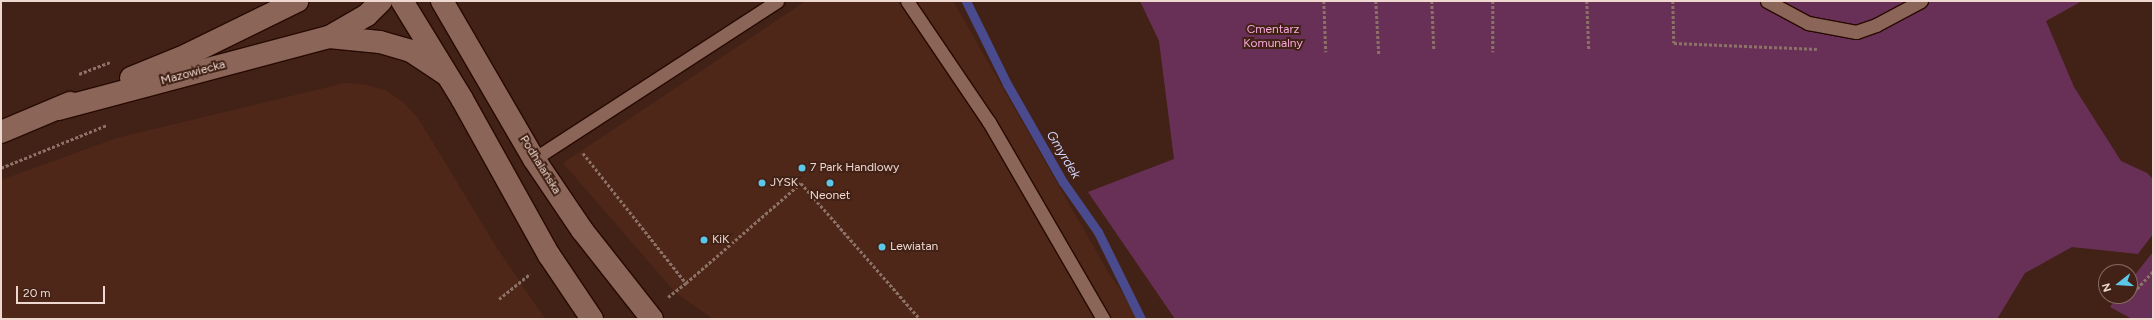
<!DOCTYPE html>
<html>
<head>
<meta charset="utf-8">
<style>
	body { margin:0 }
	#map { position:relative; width:2154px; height:320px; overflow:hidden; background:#422216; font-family:Figtree,sans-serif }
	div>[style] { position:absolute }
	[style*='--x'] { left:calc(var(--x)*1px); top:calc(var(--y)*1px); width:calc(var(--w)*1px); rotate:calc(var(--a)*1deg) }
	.built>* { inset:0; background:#4f2719 }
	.green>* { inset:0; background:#693057 }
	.stream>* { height:9px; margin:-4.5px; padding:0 4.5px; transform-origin:4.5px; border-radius:4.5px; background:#4a4b8f }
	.path>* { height:2.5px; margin-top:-1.25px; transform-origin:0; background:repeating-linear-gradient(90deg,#8c7166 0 3px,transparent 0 5px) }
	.roads { filter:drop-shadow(1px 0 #270a02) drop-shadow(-1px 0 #270a02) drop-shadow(0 1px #270a02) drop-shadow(0 -1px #270a02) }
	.service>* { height:13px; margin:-6.5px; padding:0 6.5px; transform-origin:6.5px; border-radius:6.5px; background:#8b6557 }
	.tertiary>* { height:22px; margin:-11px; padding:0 11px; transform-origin:11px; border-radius:11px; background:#8b6557 }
	.dots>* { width:11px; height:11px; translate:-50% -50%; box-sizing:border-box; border:2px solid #422216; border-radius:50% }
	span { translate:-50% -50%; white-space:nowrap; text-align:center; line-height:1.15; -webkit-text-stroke:4px #422216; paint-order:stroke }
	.park-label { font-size:12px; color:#f8a9dc }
	.street-label { font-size:12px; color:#eed8d0 }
	.poi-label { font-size:12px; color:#eed8d0 }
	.left { translate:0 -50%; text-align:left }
	.water-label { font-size:13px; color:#ced2fa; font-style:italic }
	.frame { position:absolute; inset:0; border:2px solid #eed8d0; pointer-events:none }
	.north { position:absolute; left:2098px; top:264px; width:40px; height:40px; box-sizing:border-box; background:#422216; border:1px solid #876b60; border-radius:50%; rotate:253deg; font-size:11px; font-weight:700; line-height:16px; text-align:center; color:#eed8d0 }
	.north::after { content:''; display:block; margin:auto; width:14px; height:18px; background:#5cc7e8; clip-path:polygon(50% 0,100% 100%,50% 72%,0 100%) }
	.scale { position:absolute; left:16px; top:286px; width:89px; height:18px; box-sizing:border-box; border:2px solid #eed8d0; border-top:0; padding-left:5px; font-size:12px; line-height:14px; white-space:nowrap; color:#eed8d0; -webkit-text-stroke:3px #422216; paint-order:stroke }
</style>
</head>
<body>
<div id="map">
	<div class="built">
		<div style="clip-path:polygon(806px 1px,953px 1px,1108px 272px,1140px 319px,713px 319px,675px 292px,563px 163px)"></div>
		<div style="clip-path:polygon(345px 83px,366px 85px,385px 90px,403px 102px,418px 118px,495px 245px,545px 319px,1px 319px,1px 180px,117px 138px)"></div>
	</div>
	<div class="green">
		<div style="clip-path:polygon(1140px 1px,2082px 1px,2046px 21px,2074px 87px,2121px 161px,2147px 173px,2153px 179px,2153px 234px,2138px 254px,2072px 247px,2025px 273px,1997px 319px,1175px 319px,1088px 192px,1174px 159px,1159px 41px)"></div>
		<div style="clip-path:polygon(2153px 252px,2153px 319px,2132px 319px,2110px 307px,2118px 296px,2130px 296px,2130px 281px)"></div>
	</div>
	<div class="stream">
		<div style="--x:966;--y:1;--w:93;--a:63.7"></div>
		<div style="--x:1007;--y:84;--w:113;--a:60.3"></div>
		<div style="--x:1063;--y:182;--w:61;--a:55"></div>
		<div style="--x:1098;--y:232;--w:97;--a:63.7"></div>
	</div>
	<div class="path">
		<div style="--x:1324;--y:1;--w:51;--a:87.8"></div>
		<div style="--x:1376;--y:1;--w:54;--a:86.8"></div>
		<div style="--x:1432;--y:1;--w:48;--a:87.6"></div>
		<div style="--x:1493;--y:1;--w:51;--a:90"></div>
		<div style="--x:1587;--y:1;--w:49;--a:87.7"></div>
		<div style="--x:1673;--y:1;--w:42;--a:88.6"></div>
		<div style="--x:1674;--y:43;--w:143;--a:2.4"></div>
		<div style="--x:79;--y:74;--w:33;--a:-21"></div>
		<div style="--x:583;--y:153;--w:166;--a:51.6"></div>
		<div style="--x:686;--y:283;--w:152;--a:-41"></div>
		<div style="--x:801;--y:183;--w:181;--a:48.8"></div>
		<div style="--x:1;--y:168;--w:114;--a:-22.1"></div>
		<div style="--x:2130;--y:296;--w:34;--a:-47"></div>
		<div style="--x:668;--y:297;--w:23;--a:-38"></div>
		<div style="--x:499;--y:299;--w:40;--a:-39"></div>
	</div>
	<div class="roads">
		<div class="service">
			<div style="--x:907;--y:1;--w:146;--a:55.9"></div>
			<div style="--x:989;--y:122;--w:228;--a:59.9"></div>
			<div style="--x:1767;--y:1;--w:47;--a:28.2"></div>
			<div style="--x:1808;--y:23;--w:49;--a:10.6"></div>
			<div style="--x:1856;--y:32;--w:21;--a:-19"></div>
			<div style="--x:1876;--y:25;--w:51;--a:-28.1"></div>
			<div style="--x:534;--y:159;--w:290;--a:-33"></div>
		</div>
		<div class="tertiary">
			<div style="--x:402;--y:1;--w:115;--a:58.5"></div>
			<div style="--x:462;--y:99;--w:179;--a:60.9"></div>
			<div style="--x:549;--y:255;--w:77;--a:56.1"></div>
			<div style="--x:442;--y:1;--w:183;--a:59.8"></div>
			<div style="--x:534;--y:159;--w:86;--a:55.9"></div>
			<div style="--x:582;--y:230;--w:113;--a:51.8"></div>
			<div style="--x:329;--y:37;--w:44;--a:-30.1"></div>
			<div style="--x:367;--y:15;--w:20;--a:-45"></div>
			<div style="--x:131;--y:78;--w:61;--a:-22.3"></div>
			<div style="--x:187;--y:55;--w:123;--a:-26.1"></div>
			<div style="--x:58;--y:109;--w:280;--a:-14.9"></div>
			<div style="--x:329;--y:37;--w:51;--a:5.6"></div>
			<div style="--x:380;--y:42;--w:32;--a:16"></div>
			<div style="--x:411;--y:51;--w:43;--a:33.7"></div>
			<div style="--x:1;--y:132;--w:75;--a:-22.8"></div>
		</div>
	</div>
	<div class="dots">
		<div style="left:802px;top:168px;background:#5cc7e8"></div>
		<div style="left:762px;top:183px;background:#5cc7e8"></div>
		<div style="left:830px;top:183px;background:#5cc7e8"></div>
		<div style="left:704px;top:240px;background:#5cc7e8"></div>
		<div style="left:882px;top:247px;background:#5cc7e8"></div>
	</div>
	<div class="park-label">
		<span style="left:1273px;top:37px">Cmentarz<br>Komunalny</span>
	</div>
	<div class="street-label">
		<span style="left:193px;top:73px;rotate:-15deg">Mazowiecka</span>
		<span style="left:540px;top:165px;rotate:58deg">Podhalańska</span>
	</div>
	<div class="poi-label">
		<span class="left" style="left:810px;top:168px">7 Park Handlowy</span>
		<span class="left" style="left:770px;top:183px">JYSK</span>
		<span style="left:830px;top:196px">Neonet</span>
		<span class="left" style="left:712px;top:240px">KiK</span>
		<span class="left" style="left:890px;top:247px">Lewiatan</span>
	</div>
	<div class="water-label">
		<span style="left:1063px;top:155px;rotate:59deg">Gmyrdek</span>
	</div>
	<div class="frame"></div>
	<div class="north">N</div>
	<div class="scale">20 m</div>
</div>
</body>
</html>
